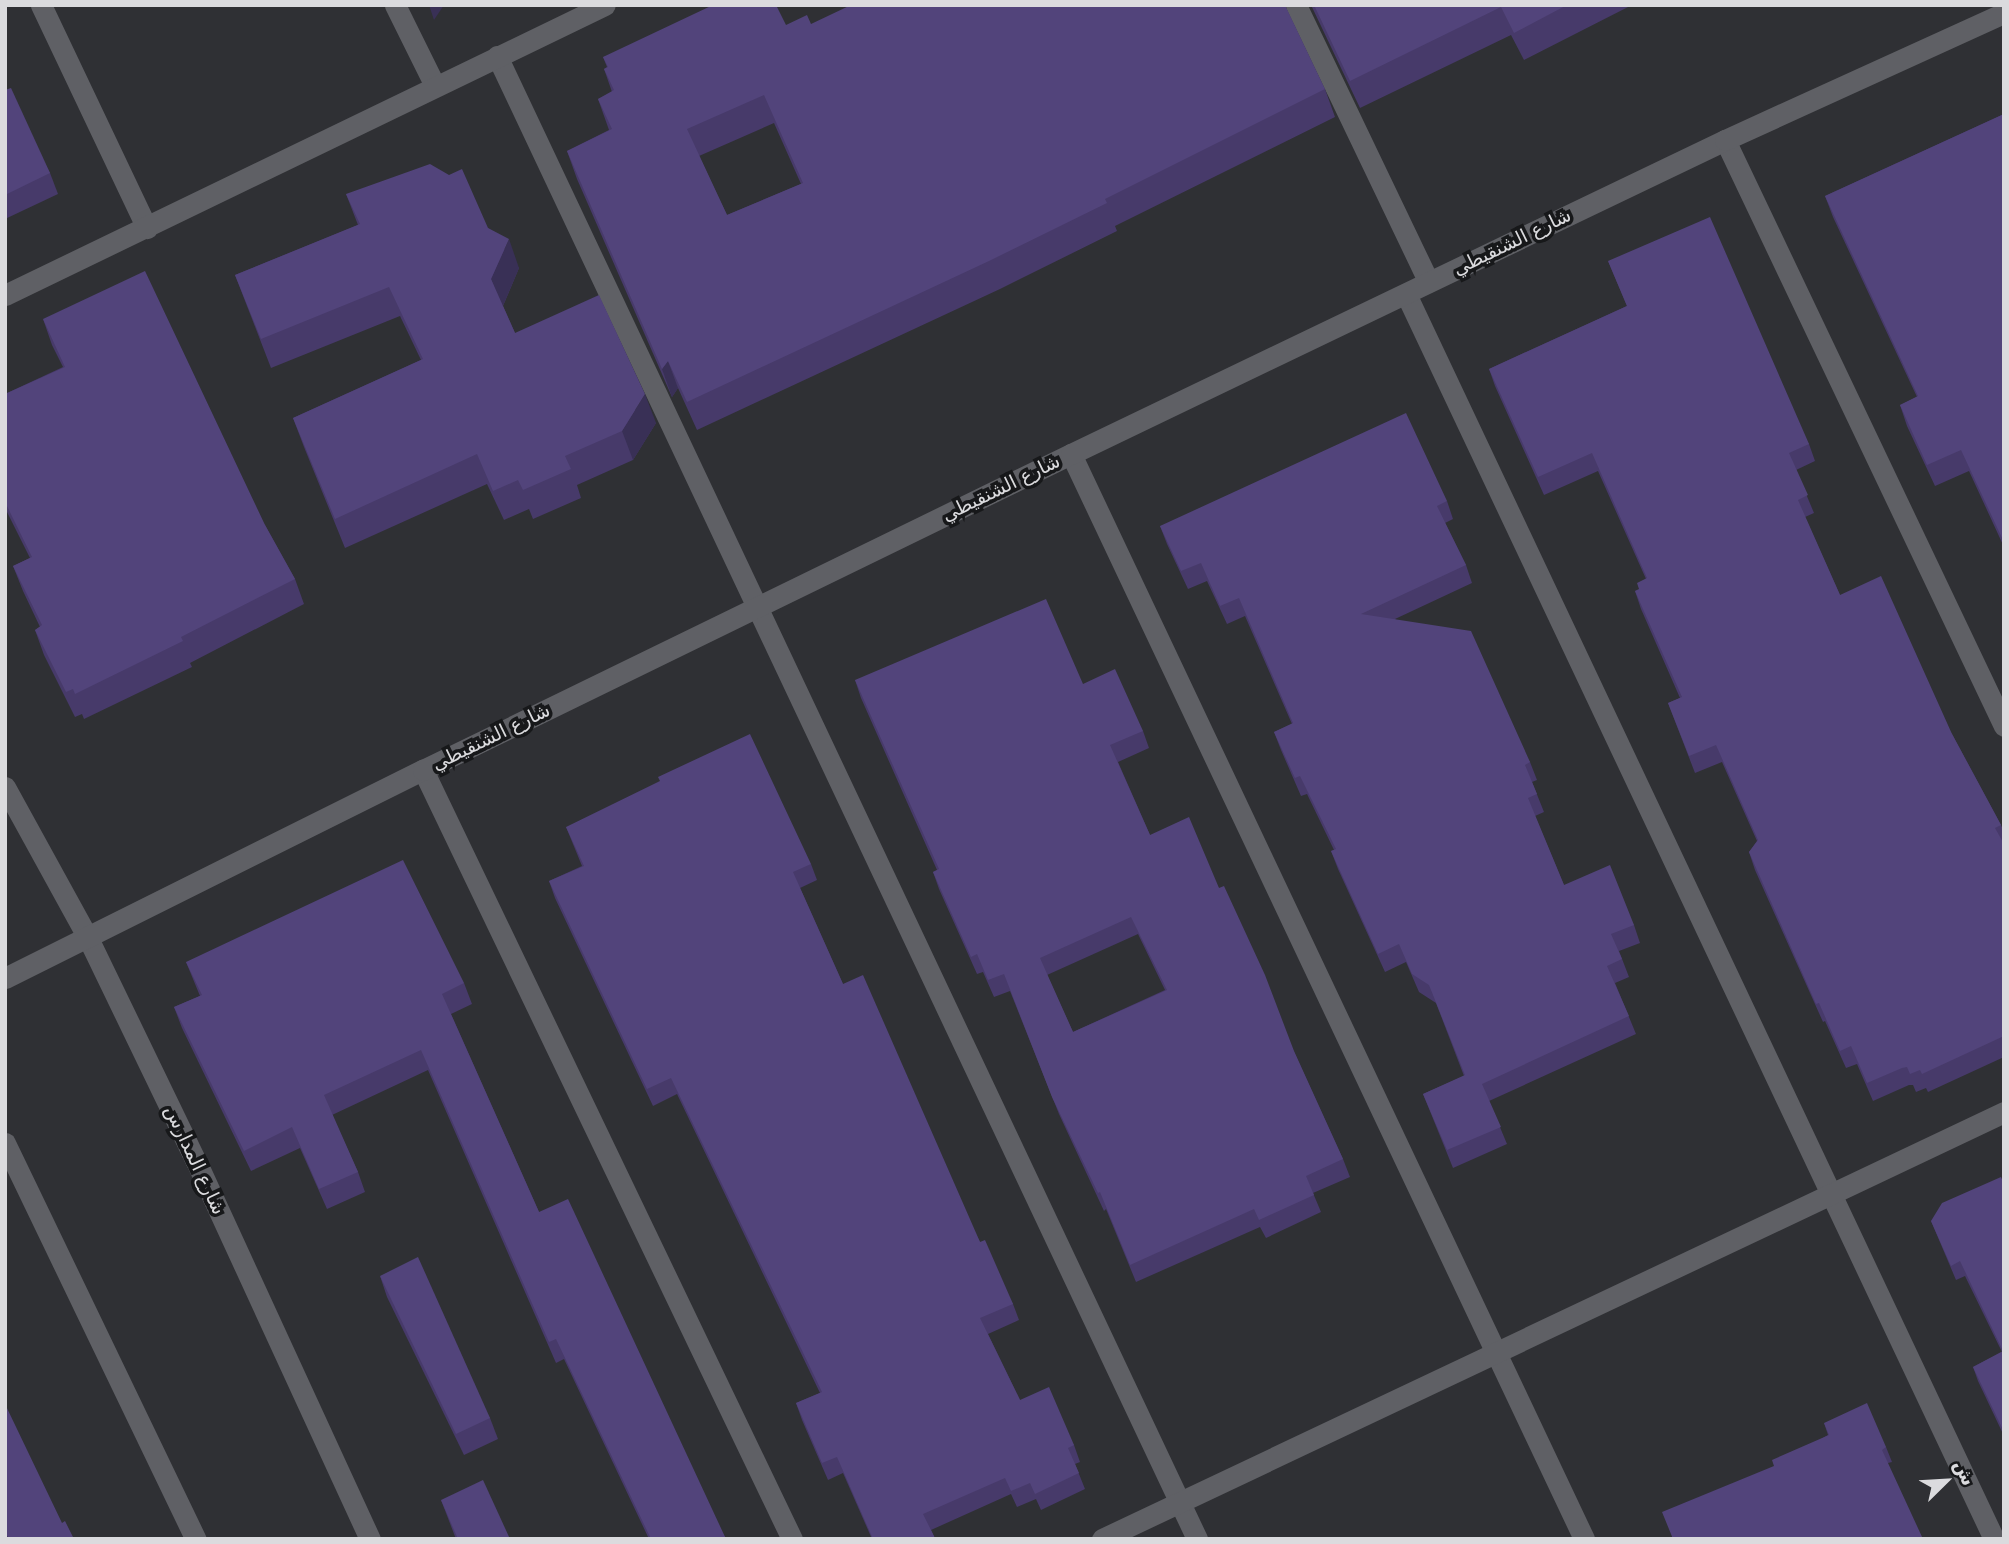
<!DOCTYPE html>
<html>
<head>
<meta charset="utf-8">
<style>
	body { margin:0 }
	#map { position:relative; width:2009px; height:1544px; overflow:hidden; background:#2f3034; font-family:"DejaVu Sans","Noto Naskh Arabic",sans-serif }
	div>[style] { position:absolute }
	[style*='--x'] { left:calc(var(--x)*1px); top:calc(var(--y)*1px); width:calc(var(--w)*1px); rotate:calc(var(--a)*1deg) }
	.minor>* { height:21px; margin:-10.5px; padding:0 10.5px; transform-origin:10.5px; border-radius:10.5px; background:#5f6065 }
	.wall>* { inset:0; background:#473a6a }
	.shaded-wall>* { inset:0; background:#393056 }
	.building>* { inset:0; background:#52447b }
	span { translate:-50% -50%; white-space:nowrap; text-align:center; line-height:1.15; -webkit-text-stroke:7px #17181a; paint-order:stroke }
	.street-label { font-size:19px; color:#dbdbde }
	.frame { position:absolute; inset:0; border:7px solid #dbdbde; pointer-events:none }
	.north { position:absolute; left:1911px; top:1446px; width:70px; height:70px; -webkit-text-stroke:5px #17181a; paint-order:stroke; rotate:66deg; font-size:19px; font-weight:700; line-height:28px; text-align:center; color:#dbdbde }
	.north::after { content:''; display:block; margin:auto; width:24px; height:32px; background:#dbdbde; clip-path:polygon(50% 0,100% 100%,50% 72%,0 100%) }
</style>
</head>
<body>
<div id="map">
	<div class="minor">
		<div style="--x:41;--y:5;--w:247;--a:64.6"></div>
		<div style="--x:395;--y:5;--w:90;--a:63.7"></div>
		<div style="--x:1296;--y:5;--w:307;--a:64.4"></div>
		<div style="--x:497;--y:56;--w:1640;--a:64.73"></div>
		<div style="--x:1725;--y:140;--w:649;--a:64.54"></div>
		<div style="--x:1406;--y:294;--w:1377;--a:64.72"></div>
		<div style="--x:5;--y:295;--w:666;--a:-25.8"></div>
		<div style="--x:1071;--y:454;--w:1200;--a:64.69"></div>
		<div style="--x:423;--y:770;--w:853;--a:64.37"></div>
		<div style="--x:5;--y:787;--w:170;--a:61.2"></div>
		<div style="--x:87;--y:936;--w:250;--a:64.2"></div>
		<div style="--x:196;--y:1161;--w:416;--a:65.3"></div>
		<div style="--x:5;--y:978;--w:467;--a:-26.5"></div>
		<div style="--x:423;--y:770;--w:721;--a:-26"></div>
		<div style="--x:1071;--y:454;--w:725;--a:-25.65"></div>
		<div style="--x:1725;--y:140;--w:307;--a:-24.5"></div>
		<div style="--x:5;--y:1143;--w:440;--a:64.3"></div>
		<div style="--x:1102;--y:1539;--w:998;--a:-25.33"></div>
	</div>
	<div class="wall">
		<div style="clip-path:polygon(1311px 5px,1632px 5px,1524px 60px,1511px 35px,1360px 108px)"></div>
		<div style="clip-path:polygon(evenodd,811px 24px,1325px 89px,1335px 117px,1115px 226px,1117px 231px,1000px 289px,697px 430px,678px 388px,672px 397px,577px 179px,567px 151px,609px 130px,598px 99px,612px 92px,604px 69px,607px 67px,603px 57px,786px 25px,811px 24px,774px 123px,801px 184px,727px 215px,699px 156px,774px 123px)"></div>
		<div style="clip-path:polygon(5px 90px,50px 173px,58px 194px,5px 219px)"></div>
		<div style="clip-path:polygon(2004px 114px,2004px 547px,1969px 471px,1935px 486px,1907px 426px,1900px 405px,1917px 397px,1833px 217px,1825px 196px)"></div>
		<div style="clip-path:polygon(346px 194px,488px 228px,519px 268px,503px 306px,515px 333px,656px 423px,633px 460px,577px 485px,581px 498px,533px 519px,529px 509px,504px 520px,487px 484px,345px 548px,304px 447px,293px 418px,421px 360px,400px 316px,271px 368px,235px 275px,358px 225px)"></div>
		<div style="clip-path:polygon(1608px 261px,1809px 444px,1815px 461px,1796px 470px,1814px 513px,1805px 517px,1840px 595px,1952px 734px,2001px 825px,2004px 832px,2004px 1057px,1928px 1092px,1926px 1088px,1916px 1092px,1913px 1085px,1909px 1085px,1873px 1101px,1857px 1064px,1846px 1068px,1825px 1021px,1823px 1022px,1755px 870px,1749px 852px,1757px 841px,1722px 762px,1695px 773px,1668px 703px,1680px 698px,1641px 609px,1635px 591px,1639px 590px,1646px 579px,1598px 471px,1544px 495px,1495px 386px,1489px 369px,1627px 306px)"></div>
		<div style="clip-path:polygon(43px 319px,265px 525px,295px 579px,304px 604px,190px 663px,192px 667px,84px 719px,82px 714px,75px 717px,44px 655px,35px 630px,40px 627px,23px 591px,13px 566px,30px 558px,5px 508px,5px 394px,63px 367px,52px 345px)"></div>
		<div style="clip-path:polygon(1447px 501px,1453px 519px,1445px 523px,1466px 565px,1472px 583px,1395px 619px,1530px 762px,1537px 780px,1532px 782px,1544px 812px,1535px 816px,1564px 885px,1634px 925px,1640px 943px,1619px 951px,1629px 977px,1615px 983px,1636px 1034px,1489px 1101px,1507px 1144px,1453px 1168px,1423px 1094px,1464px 1076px,1436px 1003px,1419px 992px,1406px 962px,1385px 972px,1338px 869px,1331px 851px,1334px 850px,1307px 794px,1301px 796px,1281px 750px,1274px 732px,1292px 724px,1245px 616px,1227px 624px,1207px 581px,1188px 589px,1167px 544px,1160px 526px)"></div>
		<div style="clip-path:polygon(evenodd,855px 680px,1083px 684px,1143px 731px,1149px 748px,1118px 762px,1150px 835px,1219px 888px,1343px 1159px,1350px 1177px,1313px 1193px,1321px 1212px,1266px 1238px,1260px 1227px,1136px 1282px,1106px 1209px,1104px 1211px,1059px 1114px,1010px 991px,994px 997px,983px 972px,977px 974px,939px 889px,933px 872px,937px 870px,861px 698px,855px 680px,1138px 934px,1165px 990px,1073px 1032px,1047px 975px,1138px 934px)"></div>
		<div style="clip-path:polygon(566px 827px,811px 864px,817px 880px,800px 888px,843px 984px,1013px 1304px,1019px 1320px,988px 1334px,1020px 1400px,1074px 1445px,1080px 1462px,1075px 1464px,1085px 1489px,1041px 1510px,1036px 1499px,1017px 1507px,1011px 1494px,931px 1530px,935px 1539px,872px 1539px,843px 1473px,828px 1480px,802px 1420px,796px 1403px,820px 1393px,677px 1094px,653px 1106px,555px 898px,549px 881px,582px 866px)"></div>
		<div style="clip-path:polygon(186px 962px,464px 983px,472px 1004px,451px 1014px,539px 1212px,726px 1539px,649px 1539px,564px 1359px,556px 1363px,428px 1070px,332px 1115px,358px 1172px,365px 1192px,327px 1209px,300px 1148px,251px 1171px,182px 1028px,174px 1007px,200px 996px)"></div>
		<div style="clip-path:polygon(2004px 1184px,2004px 1436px,1978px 1381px,1973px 1367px,2002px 1352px,1965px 1276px,1956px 1280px,1931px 1221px)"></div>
		<div style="clip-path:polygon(380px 1276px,490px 1418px,498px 1439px,464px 1455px,387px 1297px)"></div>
		<div style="clip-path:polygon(1824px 1423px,1886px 1447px,1892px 1462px,1888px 1463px,1774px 1466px,1828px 1435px)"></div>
		<div style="clip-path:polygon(441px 1500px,510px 1539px,456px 1539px)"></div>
	</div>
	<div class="shaded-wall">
		<div style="clip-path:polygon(429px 5px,444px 5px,434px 20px)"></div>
		<div style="clip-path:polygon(509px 239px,519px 268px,502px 308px,491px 279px)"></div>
		<div style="clip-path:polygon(668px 361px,678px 388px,672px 397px,662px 369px)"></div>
		<div style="clip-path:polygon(645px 394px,656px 423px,633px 460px,622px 431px)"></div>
	</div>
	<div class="building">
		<div style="clip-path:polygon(evenodd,713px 5px,776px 5px,786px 25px,807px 15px,811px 24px,851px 5px,1285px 5px,1325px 89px,1105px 199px,1107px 203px,989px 261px,687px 402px,668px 361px,662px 369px,567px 151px,612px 129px,598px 99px,614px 90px,604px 69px,608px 67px,603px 57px,713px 5px,764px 95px,803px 183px,727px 215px,687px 129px,764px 95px)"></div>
		<div style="clip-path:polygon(1314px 5px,1567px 5px,1514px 33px,1501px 7px,1350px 81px)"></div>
		<div style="clip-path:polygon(11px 88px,50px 173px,5px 195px,5px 90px)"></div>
		<div style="clip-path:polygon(2004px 114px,2004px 189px,2002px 190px,2004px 193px,2004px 538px,2002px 538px,1961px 450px,1927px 465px,1900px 405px,1918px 396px,1825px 196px)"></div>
		<div style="clip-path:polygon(430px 164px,449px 175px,462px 169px,488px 228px,509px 239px,491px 279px,515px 333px,599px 295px,645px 394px,622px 431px,565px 456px,571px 469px,523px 490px,518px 480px,493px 491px,477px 454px,335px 519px,293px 418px,423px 359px,389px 287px,261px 339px,235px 275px,360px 224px,346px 194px)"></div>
		<div style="clip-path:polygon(1710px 217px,1809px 444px,1789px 453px,1808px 495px,1798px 500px,1840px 595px,1881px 576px,1952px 734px,2001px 825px,1995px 828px,2004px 844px,2004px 1036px,1922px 1074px,1920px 1070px,1910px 1074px,1907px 1067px,1902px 1068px,1867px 1083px,1851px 1046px,1840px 1051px,1819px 1003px,1816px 1004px,1749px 852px,1758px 840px,1716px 745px,1689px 756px,1668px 703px,1682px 697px,1635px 591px,1639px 589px,1637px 583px,1647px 578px,1592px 453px,1538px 477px,1489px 369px,1627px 306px,1608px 261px)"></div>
		<div style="clip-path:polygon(145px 271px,265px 525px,295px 579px,181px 637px,183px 641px,75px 694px,73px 689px,66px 692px,35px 630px,42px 625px,13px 566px,32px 557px,5px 502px,5px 394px,65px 367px,43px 319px)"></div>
		<div style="clip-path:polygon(1406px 413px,1447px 501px,1437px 506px,1466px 565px,1361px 614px,1471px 631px,1530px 762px,1525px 765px,1537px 794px,1528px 798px,1564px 885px,1610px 865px,1634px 925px,1611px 934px,1622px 959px,1607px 966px,1629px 1016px,1482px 1084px,1501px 1127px,1447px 1150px,1423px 1094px,1465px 1075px,1429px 985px,1412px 974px,1399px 944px,1378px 954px,1331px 851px,1336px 849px,1300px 776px,1295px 778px,1274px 732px,1293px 723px,1239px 598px,1220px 606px,1201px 563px,1181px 571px,1160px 526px)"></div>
		<div style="clip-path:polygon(evenodd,1046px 599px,1083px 684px,1115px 669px,1143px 731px,1110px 745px,1150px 835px,1189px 817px,1219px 888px,1224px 886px,1265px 975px,1294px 1051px,1343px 1159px,1306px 1176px,1314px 1195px,1259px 1220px,1254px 1209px,1130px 1265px,1100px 1192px,1098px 1193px,1052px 1097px,1004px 974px,988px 980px,977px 954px,971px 957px,933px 872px,939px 869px,855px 680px,1046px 599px,1131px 917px,1167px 990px,1073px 1032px,1040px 958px,1131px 917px)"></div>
		<div style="clip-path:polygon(750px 734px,811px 864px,793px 872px,843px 984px,863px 975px,980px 1242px,985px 1240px,1013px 1304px,980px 1318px,1020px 1400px,1049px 1387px,1074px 1445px,1068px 1448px,1079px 1473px,1035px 1494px,1030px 1483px,1011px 1491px,1005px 1478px,923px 1514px,935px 1538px,934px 1539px,873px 1539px,837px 1457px,822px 1463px,796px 1403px,822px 1392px,671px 1078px,647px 1089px,549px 881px,584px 866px,566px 827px,660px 781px,658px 777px)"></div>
		<div style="clip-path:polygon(403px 860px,464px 983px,442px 994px,539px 1212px,568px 1199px,726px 1539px,651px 1539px,556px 1339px,549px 1342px,421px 1050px,324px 1095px,358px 1172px,319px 1189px,292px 1127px,244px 1151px,174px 1007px,202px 995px,186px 962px)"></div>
		<div style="clip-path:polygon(2001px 1177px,2004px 1184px,2004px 1432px,1973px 1367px,2003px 1351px,1960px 1261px,1951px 1266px,1931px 1221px,1942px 1203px)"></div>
		<div style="clip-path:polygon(418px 1257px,490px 1418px,456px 1434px,380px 1276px)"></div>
		<div style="clip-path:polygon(1867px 1403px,1886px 1447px,1882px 1450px,1923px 1539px,1673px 1539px,1662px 1512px,1774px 1466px,1772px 1460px,1829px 1435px,1824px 1423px)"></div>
		<div style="clip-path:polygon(5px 1404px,62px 1523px,65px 1521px,74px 1539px,9px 1539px,5px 1533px)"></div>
		<div style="clip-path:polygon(483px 1480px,510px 1539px,458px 1539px,441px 1500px)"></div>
	</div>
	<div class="street-label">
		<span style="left:1512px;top:242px;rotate:-26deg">شارع الشنقيطي</span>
		<span style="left:1001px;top:488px;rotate:-26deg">شارع الشنقيطي</span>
		<span style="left:491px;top:737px;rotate:-26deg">شارع الشنقيطي</span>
		<span style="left:195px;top:1160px;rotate:65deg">شارع المدارس</span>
	</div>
	<div class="frame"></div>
	<div class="north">ش</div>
</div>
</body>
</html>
